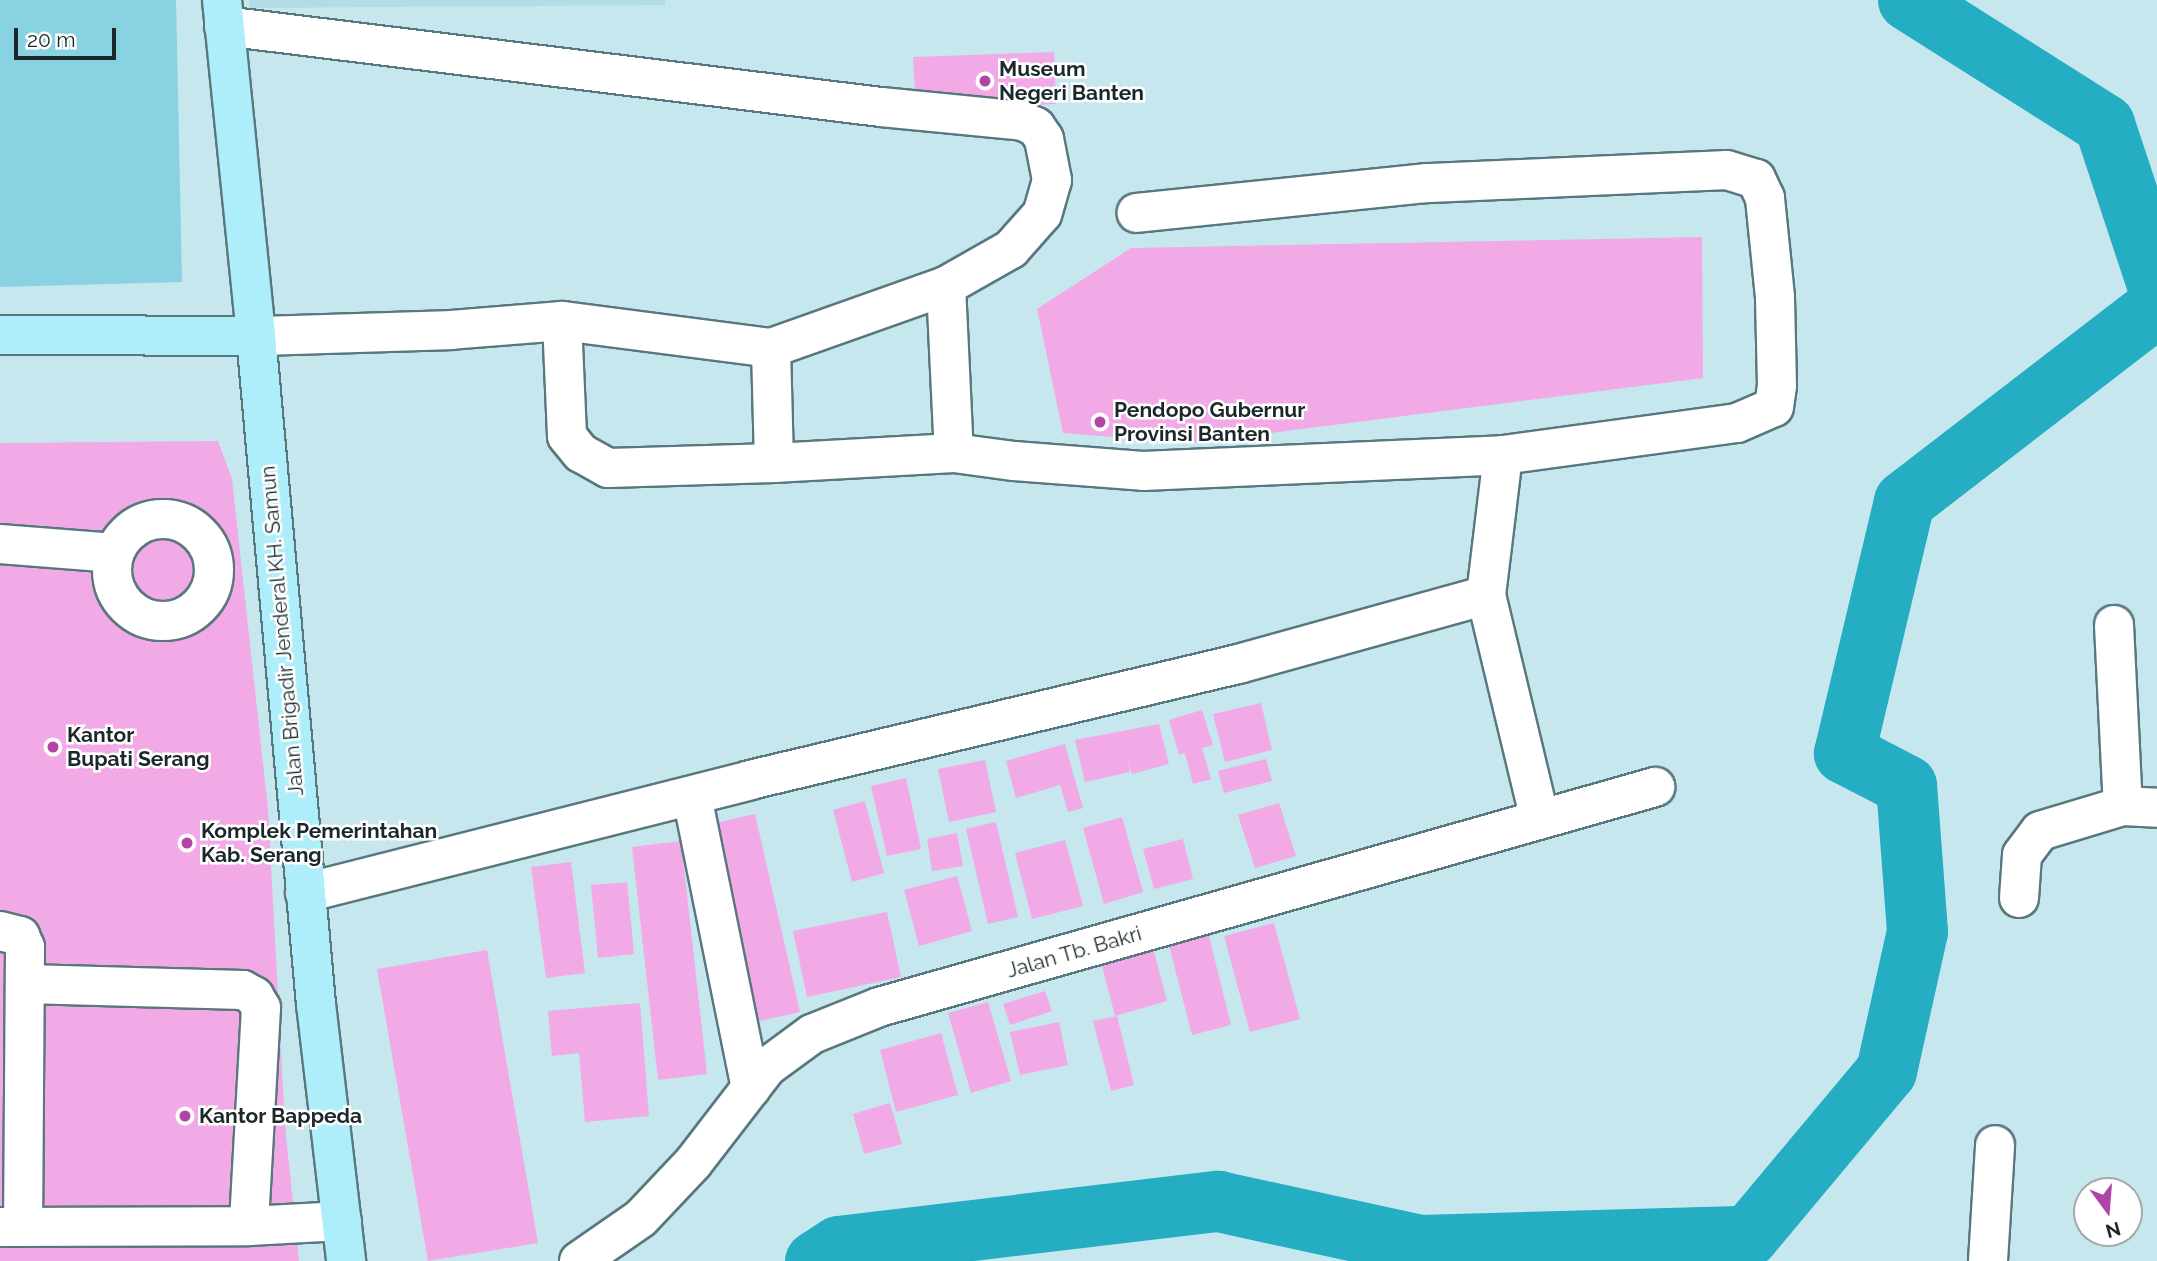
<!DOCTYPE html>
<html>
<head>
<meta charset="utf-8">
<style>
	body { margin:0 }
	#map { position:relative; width:2157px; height:1261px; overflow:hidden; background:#c6e7ee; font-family:Raleway,sans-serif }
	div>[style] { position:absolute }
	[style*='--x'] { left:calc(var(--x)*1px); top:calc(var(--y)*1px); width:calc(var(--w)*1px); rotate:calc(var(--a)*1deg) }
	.built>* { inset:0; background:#b2dde6 }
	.green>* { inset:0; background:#89d2e1 }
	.river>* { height:61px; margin:-30.5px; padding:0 30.5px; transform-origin:30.5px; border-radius:30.5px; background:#25adc3 }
	.building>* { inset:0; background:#f1aae5 }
	.roads { filter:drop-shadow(2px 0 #59777e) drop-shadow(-2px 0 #59777e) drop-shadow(0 2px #59777e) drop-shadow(0 -2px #59777e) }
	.minor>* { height:38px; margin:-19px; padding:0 19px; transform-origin:19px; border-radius:19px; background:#fff }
	.minor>.ring { margin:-19px; padding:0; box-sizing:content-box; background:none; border:38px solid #fff; border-radius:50% }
	.major>* { height:38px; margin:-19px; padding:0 19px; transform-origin:19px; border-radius:19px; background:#aeedfa }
	.dots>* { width:19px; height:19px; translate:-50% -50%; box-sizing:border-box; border:4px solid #fff; border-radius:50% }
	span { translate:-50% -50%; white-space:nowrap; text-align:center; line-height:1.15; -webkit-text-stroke:5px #fff; paint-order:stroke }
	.poi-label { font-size:21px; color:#1b282b; font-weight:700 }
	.left { translate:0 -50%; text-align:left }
	.street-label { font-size:21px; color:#1b282b }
	.north { position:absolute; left:2073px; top:1177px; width:70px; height:70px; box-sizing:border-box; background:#fff; border:2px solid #a4a9aa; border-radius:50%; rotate:164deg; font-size:19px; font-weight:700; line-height:28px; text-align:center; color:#1b282b }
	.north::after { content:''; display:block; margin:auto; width:24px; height:32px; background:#b145a5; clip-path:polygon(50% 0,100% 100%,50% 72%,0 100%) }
	.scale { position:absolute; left:14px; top:28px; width:102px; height:32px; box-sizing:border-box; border:4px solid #1b282b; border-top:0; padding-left:9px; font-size:21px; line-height:24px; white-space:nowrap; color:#1b282b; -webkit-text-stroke:5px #fff; paint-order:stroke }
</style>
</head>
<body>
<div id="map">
	<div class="built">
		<div style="clip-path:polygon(249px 0,665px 0,665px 5px,250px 8px)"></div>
	</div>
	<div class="green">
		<div style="clip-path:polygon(0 0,176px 0,182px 282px,0 287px)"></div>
	</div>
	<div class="river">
		<div style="--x:1908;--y:0;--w:232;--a:32.3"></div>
		<div style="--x:2104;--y:124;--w:169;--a:71.7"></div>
		<div style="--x:815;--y:1261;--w:27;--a:-33"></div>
		<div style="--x:838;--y:1246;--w:383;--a:-6.8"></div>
		<div style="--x:1218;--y:1201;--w:207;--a:12.3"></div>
		<div style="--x:1420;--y:1245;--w:328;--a:-1.6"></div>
		<div style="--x:1748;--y:1236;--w:215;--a:-50.1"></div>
		<div style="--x:1886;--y:1071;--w:143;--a:-77.5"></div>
		<div style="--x:1917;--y:931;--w:146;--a:-94.3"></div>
		<div style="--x:1906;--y:785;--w:70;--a:-152.7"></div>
		<div style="--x:1844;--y:753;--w:259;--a:-76.6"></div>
		<div style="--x:1904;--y:501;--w:319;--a:-37.6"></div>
	</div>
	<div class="building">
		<div style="clip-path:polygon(1054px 52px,1056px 104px,916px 110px,913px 57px)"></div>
		<div style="clip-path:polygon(1702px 237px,1703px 378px,1191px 443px,1063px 433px,1037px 309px,1131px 248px)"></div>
		<div style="clip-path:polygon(218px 441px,232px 479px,268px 809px,285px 1126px,299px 1261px,0 1261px,0 443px)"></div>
		<div style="clip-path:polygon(1261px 703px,1272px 750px,1225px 762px,1213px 714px)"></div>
		<div style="clip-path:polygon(1202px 710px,1213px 745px,1202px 748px,1211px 779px,1193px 784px,1185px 753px,1179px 755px,1169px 720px)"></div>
		<div style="clip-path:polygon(1159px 724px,1169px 764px,1132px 774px,1128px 759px,1130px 772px,1085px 782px,1075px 740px)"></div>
		<div style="clip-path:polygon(1065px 744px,1083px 808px,1068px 812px,1060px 785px,1016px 798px,1006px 761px)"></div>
		<div style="clip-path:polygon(1266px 759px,1272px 781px,1224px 793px,1218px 771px)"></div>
		<div style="clip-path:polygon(985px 760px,996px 812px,949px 822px,938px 769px)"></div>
		<div style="clip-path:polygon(906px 778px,921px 849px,887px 856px,871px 786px)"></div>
		<div style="clip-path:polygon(865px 801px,884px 873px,852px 882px,833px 810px)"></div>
		<div style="clip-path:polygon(1279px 803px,1296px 856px,1255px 868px,1238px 815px)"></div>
		<div style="clip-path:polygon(755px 814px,800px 1012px,755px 1022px,711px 824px)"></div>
		<div style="clip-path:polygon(1122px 817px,1143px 892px,1104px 904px,1083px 828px)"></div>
		<div style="clip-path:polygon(996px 822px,1018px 917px,988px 924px,966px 829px)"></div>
		<div style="clip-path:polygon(957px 833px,963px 866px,932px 871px,927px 839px)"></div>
		<div style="clip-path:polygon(1183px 839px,1193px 879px,1154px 889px,1143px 849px)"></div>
		<div style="clip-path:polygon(1065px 840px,1083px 906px,1032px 919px,1015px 853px)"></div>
		<div style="clip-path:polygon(681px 841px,707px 1074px,658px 1080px,632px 847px)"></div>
		<div style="clip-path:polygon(571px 862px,585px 973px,546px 978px,531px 867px)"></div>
		<div style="clip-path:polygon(957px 876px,972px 931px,919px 946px,904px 890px)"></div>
		<div style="clip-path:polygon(627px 882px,634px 954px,598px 958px,591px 885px)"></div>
		<div style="clip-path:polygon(887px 912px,901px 977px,807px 997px,793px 931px)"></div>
		<div style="clip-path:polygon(1205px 920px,1231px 1025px,1192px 1035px,1165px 930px)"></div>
		<div style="clip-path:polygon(1274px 923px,1300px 1019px,1250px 1032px,1224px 936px)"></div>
		<div style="clip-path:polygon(1153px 948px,1167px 1001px,1115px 1016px,1101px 962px)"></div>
		<div style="clip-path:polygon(487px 950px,538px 1243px,428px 1261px,377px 969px)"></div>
		<div style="clip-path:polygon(1045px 991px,1052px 1011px,1010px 1025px,1003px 1004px)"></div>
		<div style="clip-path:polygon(988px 1002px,1011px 1081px,971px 1093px,948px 1013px)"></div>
		<div style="clip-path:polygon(640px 1003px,649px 1116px,585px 1122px,579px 1053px,552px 1056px,548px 1011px)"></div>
		<div style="clip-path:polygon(1117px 1016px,1134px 1085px,1111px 1091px,1093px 1021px)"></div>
		<div style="clip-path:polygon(1059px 1022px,1068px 1065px,1020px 1075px,1010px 1032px)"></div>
		<div style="clip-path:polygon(941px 1033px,958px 1095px,896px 1112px,880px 1050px)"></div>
		<div style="clip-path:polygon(890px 1103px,902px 1144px,864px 1154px,853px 1114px)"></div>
	</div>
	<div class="roads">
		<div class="minor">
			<div style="--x:224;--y:26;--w:662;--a:7.03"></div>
			<div style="--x:881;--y:107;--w:143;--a:5.6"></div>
			<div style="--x:1023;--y:121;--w:14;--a:25"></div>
			<div style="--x:1036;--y:127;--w:14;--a:56"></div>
			<div style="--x:1044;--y:139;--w:42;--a:79"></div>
			<div style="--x:1052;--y:180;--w:35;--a:106"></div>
			<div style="--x:1042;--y:214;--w:47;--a:131.5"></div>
			<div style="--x:1011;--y:249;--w:75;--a:150.4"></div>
			<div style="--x:946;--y:286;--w:186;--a:160.5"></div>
			<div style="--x:771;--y:348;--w:211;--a:-172.6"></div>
			<div style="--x:562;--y:321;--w:111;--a:175.4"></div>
			<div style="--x:451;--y:330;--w:195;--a:178.2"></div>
			<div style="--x:946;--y:286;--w:167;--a:87.3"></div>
			<div style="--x:954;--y:453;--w:61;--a:7.6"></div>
			<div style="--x:1014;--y:461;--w:129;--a:4.4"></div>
			<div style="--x:1143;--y:471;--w:360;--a:-2.5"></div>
			<div style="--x:1503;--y:455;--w:236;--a:-7.8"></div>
			<div style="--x:1737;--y:423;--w:40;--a:-23.4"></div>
			<div style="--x:1774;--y:407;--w:21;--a:-82"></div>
			<div style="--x:1777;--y:386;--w:89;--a:-91.3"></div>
			<div style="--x:1775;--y:297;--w:100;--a:-95.8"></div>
			<div style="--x:1765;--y:198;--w:21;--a:-115"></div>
			<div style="--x:1756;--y:179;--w:31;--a:-163"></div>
			<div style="--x:1726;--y:170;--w:300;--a:177.5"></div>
			<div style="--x:1426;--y:183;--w:291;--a:174.1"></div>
			<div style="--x:562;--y:321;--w:115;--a:87.5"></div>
			<div style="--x:567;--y:436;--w:22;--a:51"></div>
			<div style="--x:581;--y:453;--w:31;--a:29"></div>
			<div style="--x:608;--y:468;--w:166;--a:-1.7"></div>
			<div style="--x:774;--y:463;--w:180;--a:-3.2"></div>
			<div style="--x:771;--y:348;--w:115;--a:88.5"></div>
			<div style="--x:1503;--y:455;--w:141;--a:96.9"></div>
			<div style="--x:1486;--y:595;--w:231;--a:76.5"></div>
			<div class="ring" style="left:112px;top:519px;width:64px;height:64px"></div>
			<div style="--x:0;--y:544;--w:115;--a:4.5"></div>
			<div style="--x:2114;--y:625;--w:181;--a:87.2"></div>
			<div style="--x:692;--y:796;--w:298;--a:78.6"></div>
			<div style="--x:305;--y:893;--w:459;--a:-14.2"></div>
			<div style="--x:750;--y:780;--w:502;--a:-13.37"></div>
			<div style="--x:1238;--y:664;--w:257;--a:-15.5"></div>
			<div style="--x:2019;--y:898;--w:43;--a:-86"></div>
			<div style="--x:2022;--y:855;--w:30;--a:-53"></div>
			<div style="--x:2040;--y:831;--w:87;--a:-16.8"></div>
			<div style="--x:2123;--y:806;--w:34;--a:3"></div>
			<div style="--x:0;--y:931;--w:21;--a:14"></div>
			<div style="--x:20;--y:936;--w:12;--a:66"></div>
			<div style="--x:25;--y:947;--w:280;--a:90.4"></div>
			<div style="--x:26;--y:984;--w:217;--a:1.6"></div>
			<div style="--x:243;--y:990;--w:13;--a:29"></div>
			<div style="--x:254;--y:996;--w:14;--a:60"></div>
			<div style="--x:261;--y:1008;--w:218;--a:93.2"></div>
			<div style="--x:0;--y:1227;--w:249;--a:-0.2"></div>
			<div style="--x:249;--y:1226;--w:93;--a:-3.1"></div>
			<div style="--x:579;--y:1261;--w:75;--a:-34.7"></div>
			<div style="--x:641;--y:1218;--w:76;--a:-46.6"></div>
			<div style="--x:693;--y:1163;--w:121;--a:-52.4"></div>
			<div style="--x:767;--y:1067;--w:56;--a:-36.3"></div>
			<div style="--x:812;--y:1034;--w:72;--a:-21.9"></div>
			<div style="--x:879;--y:1007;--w:807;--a:-15.83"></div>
			<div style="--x:1988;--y:1261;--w:116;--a:-86.5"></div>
		</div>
		<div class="major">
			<div style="--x:222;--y:0;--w:338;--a:84.2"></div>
			<div style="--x:256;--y:336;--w:671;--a:84.87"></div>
			<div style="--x:316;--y:1004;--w:259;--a:83.3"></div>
			<div style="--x:0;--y:335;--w:256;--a:0.2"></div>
		</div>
	</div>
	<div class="dots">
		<div style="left:985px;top:81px;background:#b145a5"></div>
		<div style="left:1100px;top:422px;background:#b145a5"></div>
		<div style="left:53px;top:747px;background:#b145a5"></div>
		<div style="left:187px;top:843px;background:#b145a5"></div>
		<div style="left:185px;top:1116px;background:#b145a5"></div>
	</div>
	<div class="poi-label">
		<span class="left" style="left:999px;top:81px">Museum<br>Negeri Banten</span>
		<span class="left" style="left:1114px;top:422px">Pendopo Gubernur<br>Provinsi Banten</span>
		<span class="left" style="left:67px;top:747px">Kantor<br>Bupati Serang</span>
		<span class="left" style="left:201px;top:843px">Komplek Pemerintahan<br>Kab. Serang</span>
		<span class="left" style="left:199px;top:1116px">Kantor Bappeda</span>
	</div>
	<div class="street-label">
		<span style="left:282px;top:631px;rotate:-95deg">Jalan Brigadir Jenderal KH. Samun</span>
		<span style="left:1074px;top:952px;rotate:-16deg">Jalan Tb. Bakri</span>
	</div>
	<div class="north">N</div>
	<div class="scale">20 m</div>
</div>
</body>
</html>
